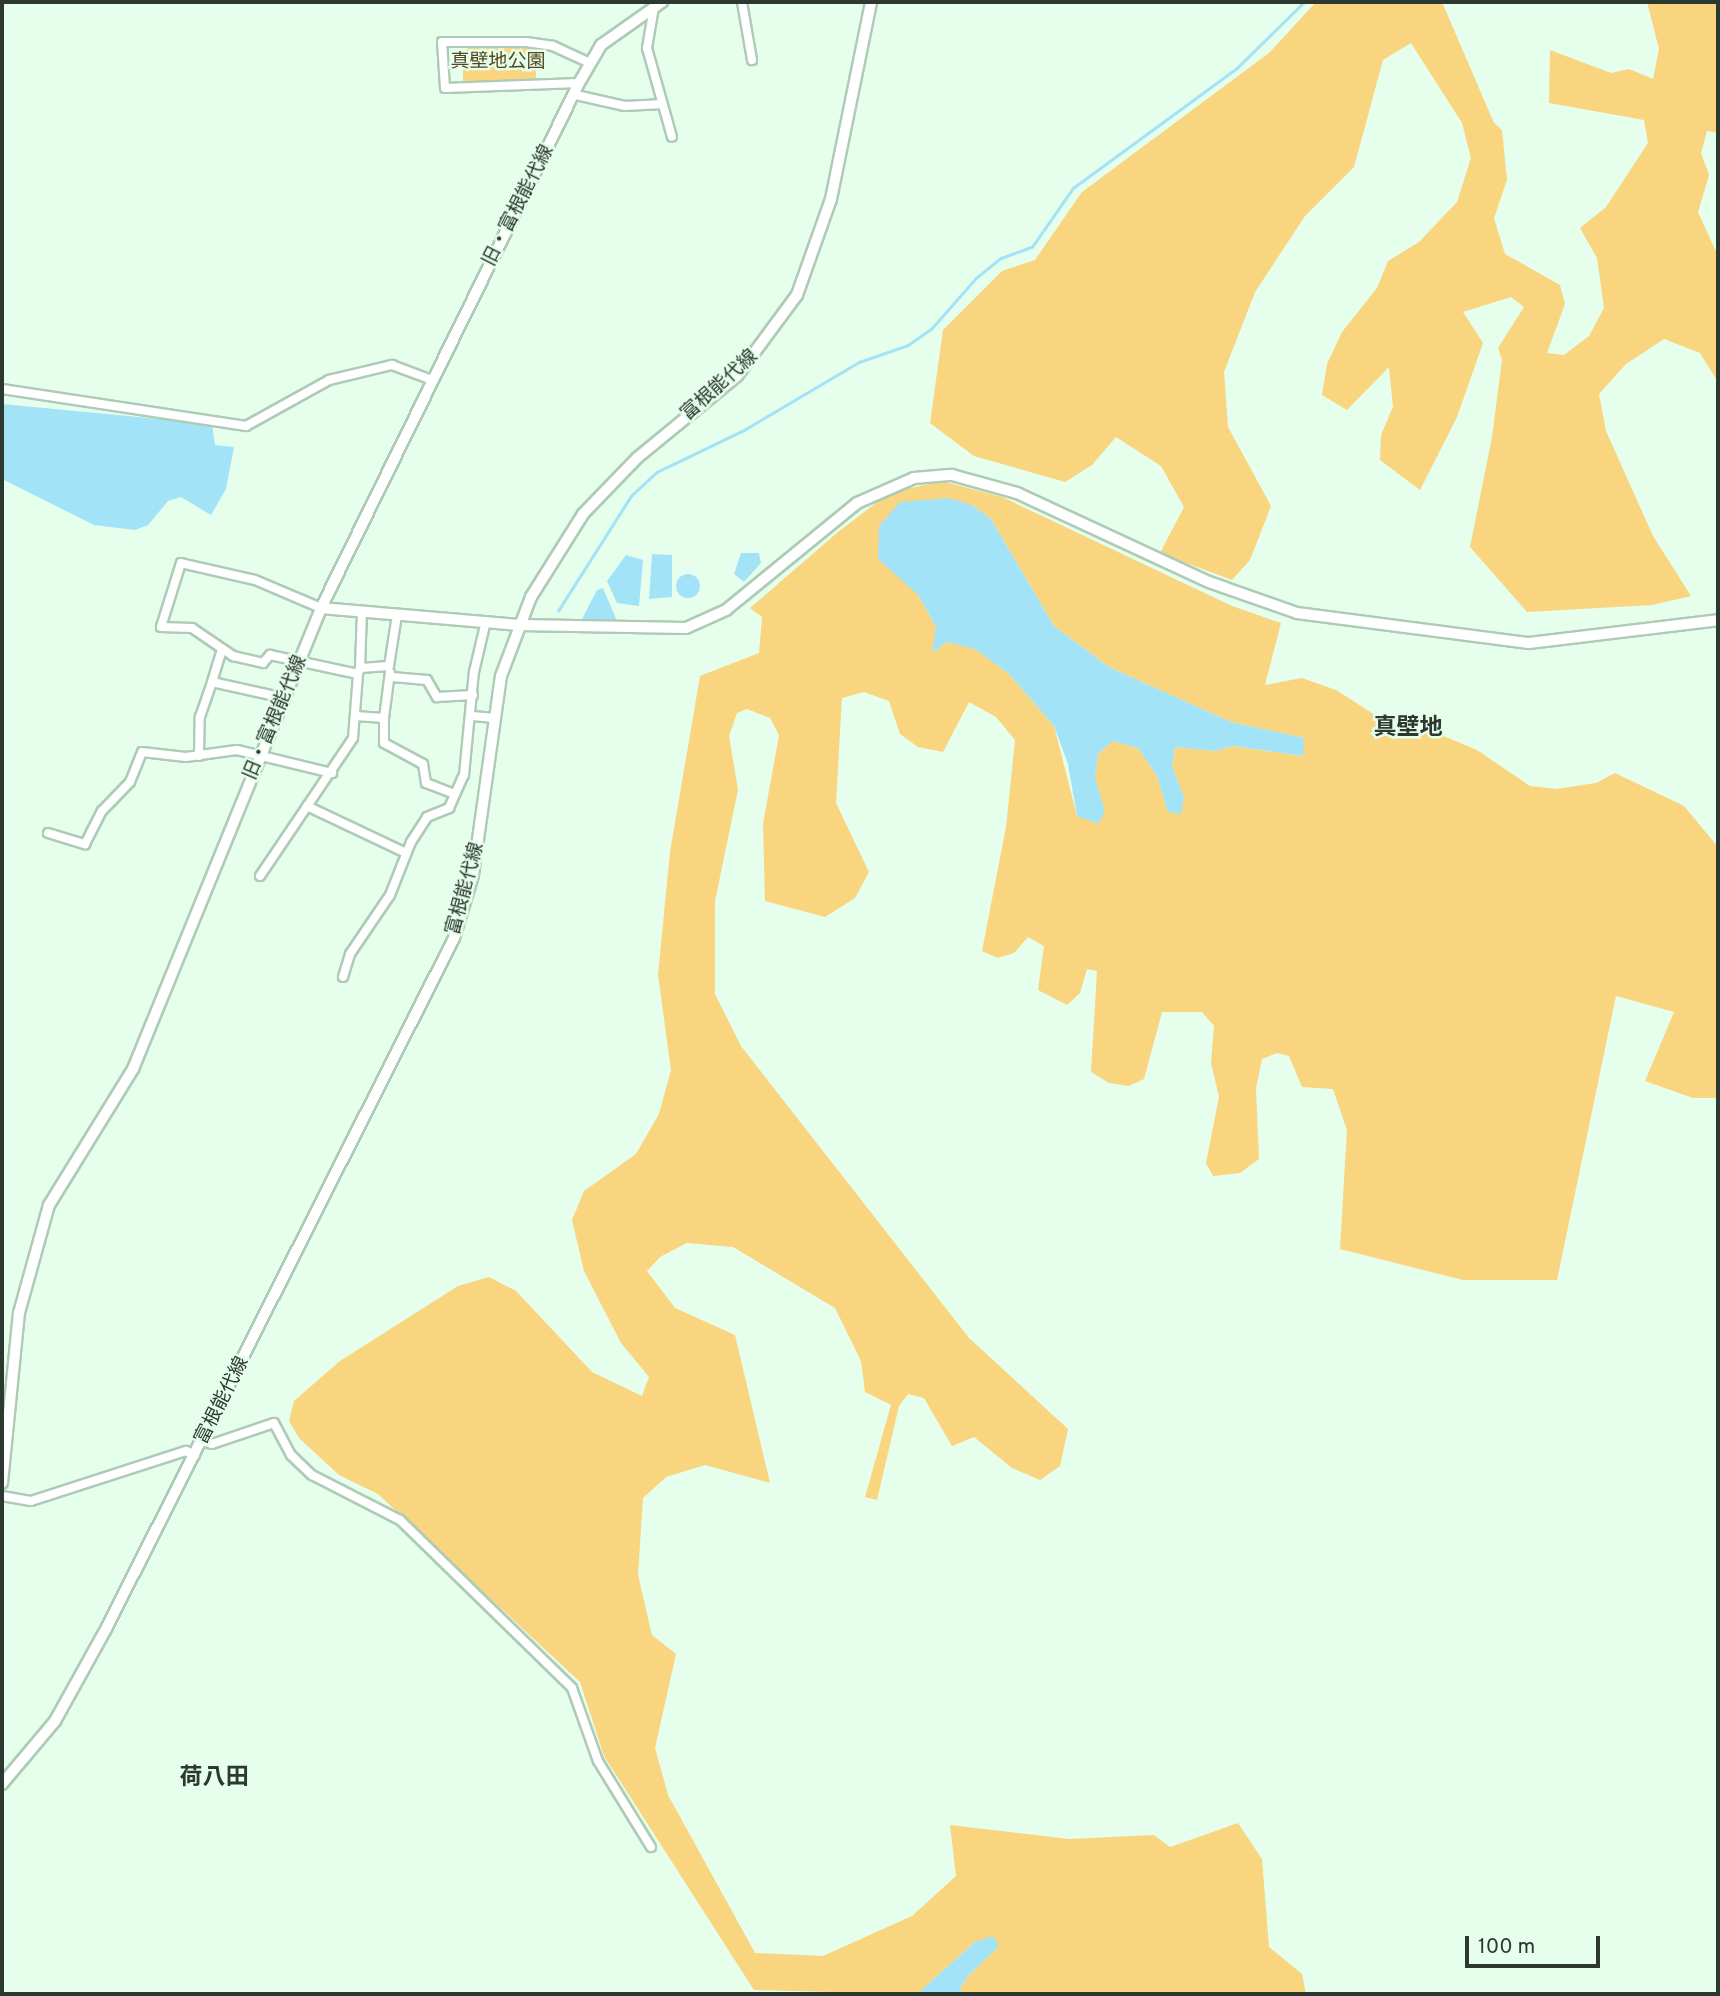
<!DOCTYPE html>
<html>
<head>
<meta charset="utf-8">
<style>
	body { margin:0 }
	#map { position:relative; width:1720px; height:1996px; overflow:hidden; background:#e6feec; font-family:Overpass,"Noto Sans JP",sans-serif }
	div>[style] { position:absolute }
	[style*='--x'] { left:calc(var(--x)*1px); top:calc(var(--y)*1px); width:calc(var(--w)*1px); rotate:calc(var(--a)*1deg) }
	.green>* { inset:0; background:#f8d57e }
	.water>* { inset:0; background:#a3e3f8 }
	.round { border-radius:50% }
	.stream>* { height:2.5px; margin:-1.25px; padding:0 1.25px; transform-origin:1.25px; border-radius:1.25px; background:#a3e3f8 }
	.roads { filter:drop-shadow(2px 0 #aecbb6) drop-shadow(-2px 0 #aecbb6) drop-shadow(0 2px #aecbb6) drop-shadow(0 -2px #aecbb6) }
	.minor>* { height:8px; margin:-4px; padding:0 4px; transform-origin:4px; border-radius:4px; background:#fff }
	.tertiary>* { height:10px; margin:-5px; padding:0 5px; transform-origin:5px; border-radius:5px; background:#fff }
	.secondary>* { height:10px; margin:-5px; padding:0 5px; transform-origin:5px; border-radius:5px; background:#fff }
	span { translate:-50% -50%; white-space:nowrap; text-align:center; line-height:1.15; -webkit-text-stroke:5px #e6feec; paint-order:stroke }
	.park-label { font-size:19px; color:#564720 }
	.street-label { font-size:19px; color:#2d3830 }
	.quarter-label { font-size:23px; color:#2d3830; font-weight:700 }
	.frame { position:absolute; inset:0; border:4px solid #2d3830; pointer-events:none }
	.scale { position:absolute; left:1465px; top:1936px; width:135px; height:32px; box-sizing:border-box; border:4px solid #2d3830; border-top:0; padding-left:9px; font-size:21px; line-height:24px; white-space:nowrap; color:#2d3830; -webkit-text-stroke:5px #e6feec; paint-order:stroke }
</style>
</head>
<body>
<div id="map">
	<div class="green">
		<div style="clip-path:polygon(1316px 2px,1442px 2px,1494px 123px,1502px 130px,1507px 180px,1494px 218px,1505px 254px,1560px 285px,1565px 304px,1547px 353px,1564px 355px,1589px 336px,1604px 308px,1597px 258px,1580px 228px,1606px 207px,1648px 143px,1644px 120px,1549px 103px,1550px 50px,1611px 73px,1629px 69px,1653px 79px,1659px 49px,1647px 2px,1718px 2px,1718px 133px,1707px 131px,1701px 153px,1709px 175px,1698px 212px,1718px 256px,1718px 382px,1700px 353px,1664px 339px,1626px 364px,1599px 394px,1606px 431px,1653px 536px,1691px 596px,1652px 605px,1527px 612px,1470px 547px,1492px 437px,1502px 360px,1498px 348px,1524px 307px,1511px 297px,1463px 312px,1483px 343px,1457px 417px,1420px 490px,1380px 460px,1381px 435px,1393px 407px,1389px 367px,1347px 410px,1322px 395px,1327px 364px,1342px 332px,1377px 288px,1388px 261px,1419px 242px,1457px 202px,1471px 158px,1462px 123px,1411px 43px,1383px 60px,1354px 167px,1305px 216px,1255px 292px,1224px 372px,1228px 427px,1271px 506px,1250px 560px,1232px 580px,1160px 553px,1184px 507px,1161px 466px,1116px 437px,1092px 465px,1065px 482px,974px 456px,930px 423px,943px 330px,1002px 271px,1035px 260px,1082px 192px,1269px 53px)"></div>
		<div style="clip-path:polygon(476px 42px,536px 48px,536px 83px,463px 83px,463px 52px)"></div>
		<div style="clip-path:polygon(evenodd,942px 481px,1002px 497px,1232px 606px,1281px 623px,1265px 685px,1302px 678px,1336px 690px,1386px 722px,1441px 735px,1477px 750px,1530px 786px,1556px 789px,1596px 783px,1615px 773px,1684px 806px,1718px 847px,1718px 1098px,1693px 1098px,1645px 1081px,1674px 1012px,1616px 996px,1557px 1280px,1463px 1280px,1340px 1249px,1347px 1130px,1333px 1089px,1302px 1087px,1289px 1056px,1277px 1053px,1262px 1059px,1256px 1088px,1259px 1159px,1240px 1173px,1213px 1176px,1206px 1163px,1219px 1097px,1211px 1063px,1214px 1026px,1202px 1012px,1162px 1012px,1144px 1079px,1129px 1086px,1109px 1083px,1091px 1072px,1097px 971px,1087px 969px,1080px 993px,1067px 1005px,1038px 990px,1044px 946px,1028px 937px,1014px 953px,998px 958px,982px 951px,1006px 827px,1015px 740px,996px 717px,969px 702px,943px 752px,918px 747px,900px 734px,889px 701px,864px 692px,842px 698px,836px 803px,869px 872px,855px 898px,825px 917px,765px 901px,763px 824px,779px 735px,770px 718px,747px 709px,737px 713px,729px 736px,738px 790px,715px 901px,715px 994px,741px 1046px,969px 1338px,1068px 1429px,1060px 1466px,1040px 1480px,1012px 1468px,974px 1437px,952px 1446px,924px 1398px,908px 1394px,899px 1406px,877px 1500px,865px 1497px,891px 1405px,865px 1392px,861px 1361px,835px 1308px,733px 1247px,687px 1243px,660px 1257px,647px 1271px,675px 1308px,735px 1335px,770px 1483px,705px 1465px,666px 1477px,643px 1498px,638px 1575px,652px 1635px,676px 1654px,655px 1748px,668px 1795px,755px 1953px,823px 1956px,912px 1916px,956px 1876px,950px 1825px,1069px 1839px,1154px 1835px,1170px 1847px,1238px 1823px,1262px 1859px,1269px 1947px,1302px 1974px,1306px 1994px,963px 1994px,960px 1988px,968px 1976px,999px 1946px,975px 1942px,917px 1994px,754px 1990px,604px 1756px,580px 1682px,378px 1494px,339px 1475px,299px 1438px,289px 1421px,294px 1401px,340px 1361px,458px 1286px,489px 1277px,516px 1291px,592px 1372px,642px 1396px,649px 1377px,621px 1343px,584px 1271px,572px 1220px,584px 1191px,636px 1154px,659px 1114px,671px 1070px,658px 975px,670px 852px,700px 676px,759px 653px,762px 617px,750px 608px,838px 532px,889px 493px,942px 481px,972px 505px,991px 519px,1054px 626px,1109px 667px,1231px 722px,1304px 738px,1302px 756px,1233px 746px,1215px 751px,1175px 747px,1172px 767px,1184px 797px,1168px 812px,1157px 776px,1138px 748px,1113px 741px,1098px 754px,1095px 777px,1104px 813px,1077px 816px,1054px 726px,1009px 674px,975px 648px,947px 642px,933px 652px,936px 627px,919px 596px,972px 505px)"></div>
	</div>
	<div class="water">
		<div style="clip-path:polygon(2px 404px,212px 424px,215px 445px,234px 447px,226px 489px,211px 515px,181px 497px,168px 501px,148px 525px,135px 530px,94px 525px,2px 479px)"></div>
		<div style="clip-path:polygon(949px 498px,972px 505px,991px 519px,1054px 626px,1109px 667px,1231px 722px,1304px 738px,1303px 756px,1233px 746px,1215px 751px,1175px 747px,1172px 767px,1184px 797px,1181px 814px,1168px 812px,1157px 776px,1138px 748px,1113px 741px,1098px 754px,1095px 777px,1105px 812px,1098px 824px,1077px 816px,1068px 764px,1054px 726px,1009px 674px,975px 649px,947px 642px,932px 653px,936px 627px,919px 596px,878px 559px,879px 526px,900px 502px)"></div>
		<div style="clip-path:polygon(741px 553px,759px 553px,761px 563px,744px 582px,734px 574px)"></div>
		<div style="clip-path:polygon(652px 554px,672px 555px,672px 597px,649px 599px)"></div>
		<div style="clip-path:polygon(626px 555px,643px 560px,639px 606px,617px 603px,607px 581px)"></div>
		<div class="round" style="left:676px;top:574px;width:24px;height:24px"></div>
		<div style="clip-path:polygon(603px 588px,617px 621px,580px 623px,597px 590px)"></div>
		<div style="clip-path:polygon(993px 1936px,999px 1946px,968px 1976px,960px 1988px,963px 1994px,917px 1994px,975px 1942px)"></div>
	</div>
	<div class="stream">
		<div style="--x:558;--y:611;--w:136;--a:-57.6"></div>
		<div style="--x:631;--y:496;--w:35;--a:-43"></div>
		<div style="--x:657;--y:472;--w:97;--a:-25.8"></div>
		<div style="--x:744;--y:430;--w:134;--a:-30.6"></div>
		<div style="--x:859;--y:362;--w:52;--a:-19.1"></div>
		<div style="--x:908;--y:345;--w:29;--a:-35"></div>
		<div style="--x:932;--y:328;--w:67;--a:-48.7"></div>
		<div style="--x:976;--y:278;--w:32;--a:-39"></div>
		<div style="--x:1001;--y:258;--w:33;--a:-20"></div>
		<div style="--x:1032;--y:247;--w:72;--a:-55.2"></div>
		<div style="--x:1073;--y:188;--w:203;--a:-36.2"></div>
		<div style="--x:1237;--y:68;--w:94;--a:-44.6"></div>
	</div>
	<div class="roads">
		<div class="minor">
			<div style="--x:742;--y:2;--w:59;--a:80.2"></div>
			<div style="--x:654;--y:7;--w:42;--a:99.7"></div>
			<div style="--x:647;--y:48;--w:92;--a:74.3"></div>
			<div style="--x:579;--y:83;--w:134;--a:177.9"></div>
			<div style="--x:445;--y:88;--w:46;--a:-93.7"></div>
			<div style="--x:442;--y:42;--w:84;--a:0"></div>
			<div style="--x:526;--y:42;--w:27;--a:8"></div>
			<div style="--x:553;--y:46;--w:41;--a:24.7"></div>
			<div style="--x:576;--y:95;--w:50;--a:12.7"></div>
			<div style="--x:625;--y:106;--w:34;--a:-3"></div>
			<div style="--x:2;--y:389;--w:247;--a:8.6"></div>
			<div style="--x:246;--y:426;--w:95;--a:-29"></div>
			<div style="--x:329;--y:380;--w:65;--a:-13.4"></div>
			<div style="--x:392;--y:365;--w:43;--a:20.6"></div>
			<div style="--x:321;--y:608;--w:72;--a:-157"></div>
			<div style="--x:255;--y:580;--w:76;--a:-167.1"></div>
			<div style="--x:181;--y:563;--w:67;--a:107.4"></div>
			<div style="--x:161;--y:627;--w:31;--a:2"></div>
			<div style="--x:192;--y:628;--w:50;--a:34.3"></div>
			<div style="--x:233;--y:656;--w:31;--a:13"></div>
			<div style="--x:263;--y:663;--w:11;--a:-49"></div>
			<div style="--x:270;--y:655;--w:90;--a:12.2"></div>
			<div style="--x:358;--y:674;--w:6;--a:-72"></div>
			<div style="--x:360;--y:668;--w:29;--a:-4"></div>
			<div style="--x:389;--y:666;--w:52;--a:-81.1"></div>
			<div style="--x:360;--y:668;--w:56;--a:-88"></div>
			<div style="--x:392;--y:677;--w:35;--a:5"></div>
			<div style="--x:427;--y:680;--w:20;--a:60"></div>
			<div style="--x:437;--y:697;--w:36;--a:-3"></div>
			<div style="--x:212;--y:682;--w:34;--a:-73"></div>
			<div style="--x:355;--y:716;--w:29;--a:4"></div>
			<div style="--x:384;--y:718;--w:46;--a:-82.6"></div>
			<div style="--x:472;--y:716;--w:23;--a:5"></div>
			<div style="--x:384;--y:718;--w:25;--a:90"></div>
			<div style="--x:384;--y:743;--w:44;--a:28.3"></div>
			<div style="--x:423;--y:764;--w:19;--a:81"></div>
			<div style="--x:426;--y:783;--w:31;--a:21"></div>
			<div style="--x:199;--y:756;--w:39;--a:-89"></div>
			<div style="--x:200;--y:717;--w:37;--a:-71"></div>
			<div style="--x:212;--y:682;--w:74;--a:12.5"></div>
			<div style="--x:307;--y:806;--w:110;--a:25.4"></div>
			<div style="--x:48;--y:833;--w:39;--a:17"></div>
			<div style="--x:85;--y:844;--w:37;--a:-63"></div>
			<div style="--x:102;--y:811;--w:40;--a:-46"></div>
			<div style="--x:130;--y:782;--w:32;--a:-68"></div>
			<div style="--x:142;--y:752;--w:44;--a:6.5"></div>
			<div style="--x:186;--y:757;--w:51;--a:-7.8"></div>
			<div style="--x:237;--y:750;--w:98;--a:13.6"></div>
			<div style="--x:260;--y:876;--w:166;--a:-56"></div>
			<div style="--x:353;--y:738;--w:64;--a:-85.5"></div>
			<div style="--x:343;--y:977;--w:24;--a:-73"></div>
			<div style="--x:350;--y:954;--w:71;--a:-55.9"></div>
			<div style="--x:390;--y:895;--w:57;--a:-68.4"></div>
			<div style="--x:411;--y:842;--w:30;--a:-57"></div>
			<div style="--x:427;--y:817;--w:24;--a:-22"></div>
			<div style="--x:449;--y:808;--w:36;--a:-66"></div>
			<div style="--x:464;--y:775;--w:103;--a:-84.5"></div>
			<div style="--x:474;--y:672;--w:52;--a:-76.8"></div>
			<div style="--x:202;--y:1441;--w:10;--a:17"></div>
			<div style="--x:212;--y:1444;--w:65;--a:-18.7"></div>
			<div style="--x:274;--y:1423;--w:36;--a:62"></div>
			<div style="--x:291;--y:1455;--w:29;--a:44"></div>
			<div style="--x:312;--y:1475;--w:99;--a:27.1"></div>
			<div style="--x:400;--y:1520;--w:240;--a:44.3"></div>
			<div style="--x:572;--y:1688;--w:77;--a:70.4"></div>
			<div style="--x:598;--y:1761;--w:101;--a:58.4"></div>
			<div style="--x:2;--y:1496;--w:29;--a:10"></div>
			<div style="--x:31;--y:1501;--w:163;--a:-17.9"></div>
			<div style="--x:186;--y:1451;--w:10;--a:24"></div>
		</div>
		<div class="tertiary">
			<div style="--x:321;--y:608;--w:199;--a:4.9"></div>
			<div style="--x:519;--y:625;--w:167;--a:1"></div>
			<div style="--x:686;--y:628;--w:44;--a:-24.2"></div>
			<div style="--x:726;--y:610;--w:169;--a:-39.2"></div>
			<div style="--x:857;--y:503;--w:62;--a:-23.7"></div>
			<div style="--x:914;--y:478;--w:38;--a:-5"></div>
			<div style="--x:952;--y:475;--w:67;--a:15.5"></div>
			<div style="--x:1017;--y:493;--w:212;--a:24.9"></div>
			<div style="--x:1209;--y:582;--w:93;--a:19.4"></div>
			<div style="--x:1297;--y:613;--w:234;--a:7.4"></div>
			<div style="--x:1529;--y:643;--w:190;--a:-6.9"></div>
			<div style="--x:2;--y:1483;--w:171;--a:-84.3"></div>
			<div style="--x:19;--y:1313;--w:112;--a:-74.5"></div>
			<div style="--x:49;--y:1205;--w:160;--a:-58.3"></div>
			<div style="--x:133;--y:1069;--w:498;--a:-67.8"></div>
			<div style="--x:321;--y:608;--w:585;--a:-63.83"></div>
			<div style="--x:579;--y:83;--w:44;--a:-59.9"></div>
			<div style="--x:601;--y:45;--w:75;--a:-35.2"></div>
		</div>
		<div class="secondary">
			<div style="--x:2;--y:1784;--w:82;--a:-49.9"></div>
			<div style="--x:55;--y:1721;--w:107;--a:-61"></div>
			<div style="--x:107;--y:1627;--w:771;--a:-63.27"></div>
			<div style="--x:454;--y:938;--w:66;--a:-73.2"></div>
			<div style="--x:473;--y:875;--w:201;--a:-82"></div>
			<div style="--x:501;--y:676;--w:85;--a:-69.2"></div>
			<div style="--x:531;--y:597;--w:98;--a:-57.9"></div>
			<div style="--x:583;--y:514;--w:78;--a:-46"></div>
			<div style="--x:637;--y:458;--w:129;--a:-39.4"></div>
			<div style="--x:737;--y:376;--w:101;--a:-53.5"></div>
			<div style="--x:797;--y:295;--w:102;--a:-70.5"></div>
			<div style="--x:831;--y:199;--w:201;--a:-78.5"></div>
		</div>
	</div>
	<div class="park-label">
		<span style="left:498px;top:63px">真壁地公園</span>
	</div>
	<div class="street-label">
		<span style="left:519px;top:206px;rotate:-63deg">旧・富根能代線</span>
		<span style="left:720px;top:386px;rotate:-42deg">富根能代線</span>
		<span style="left:276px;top:718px;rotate:-67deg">旧・富根能代線</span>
		<span style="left:466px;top:889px;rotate:-75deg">富根能代線</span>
		<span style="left:223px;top:1401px;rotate:-63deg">富根能代線</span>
	</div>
	<div class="quarter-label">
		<span style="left:1408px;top:729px">真壁地</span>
		<span style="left:214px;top:1779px">荷八田</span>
	</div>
	<div class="frame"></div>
	<div class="scale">100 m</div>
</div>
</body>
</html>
